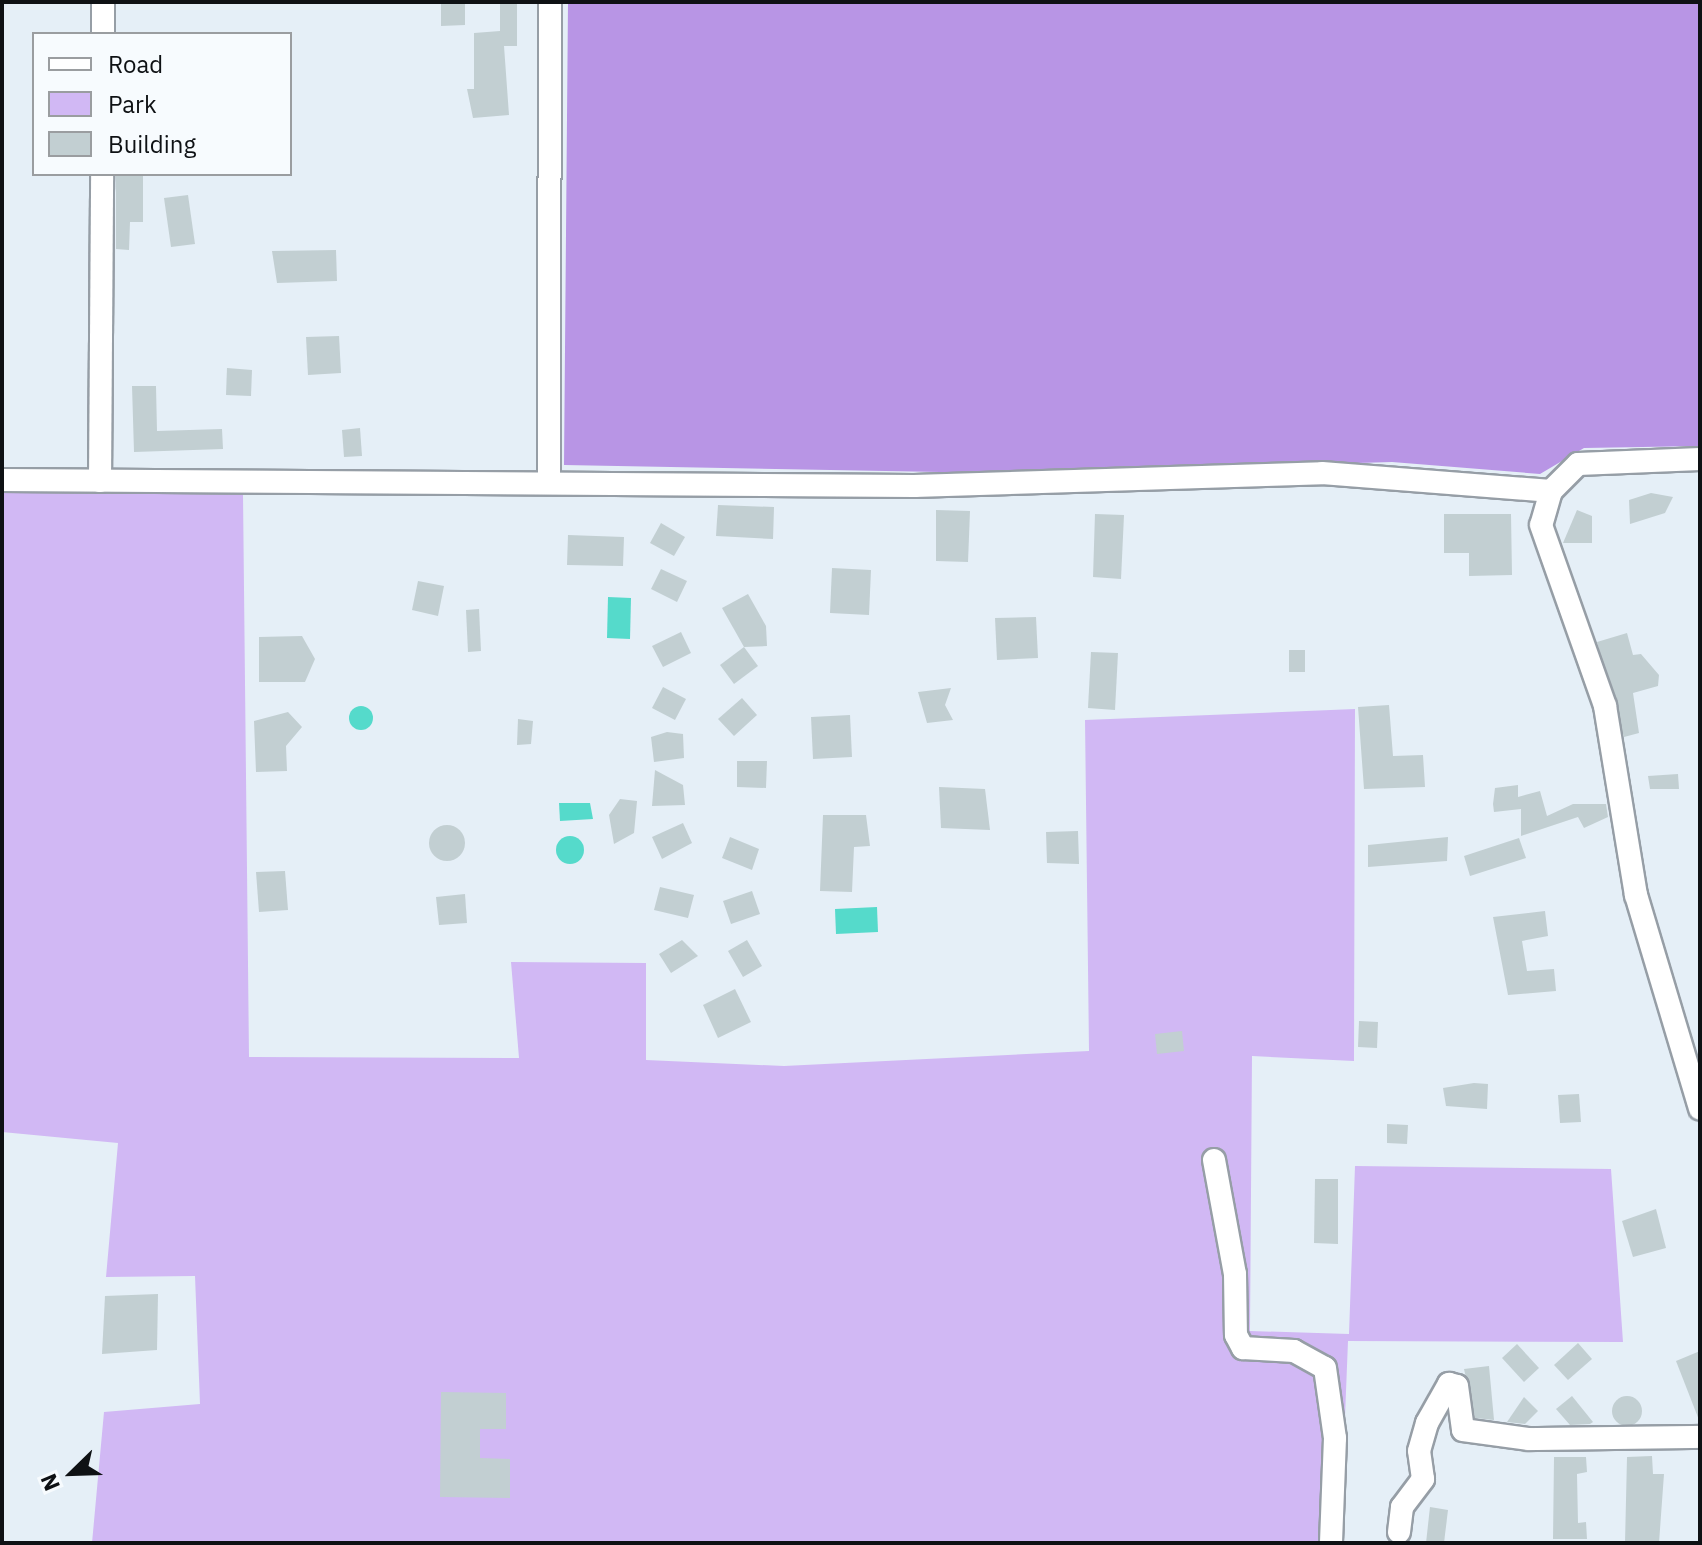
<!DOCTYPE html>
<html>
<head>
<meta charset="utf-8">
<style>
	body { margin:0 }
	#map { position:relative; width:1702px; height:1545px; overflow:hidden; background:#e5eff7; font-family:"IBM Plex Sans",sans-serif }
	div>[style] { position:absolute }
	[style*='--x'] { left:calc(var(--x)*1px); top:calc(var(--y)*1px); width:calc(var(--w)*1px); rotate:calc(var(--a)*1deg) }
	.green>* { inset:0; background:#d1b8f4 }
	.forest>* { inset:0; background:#b895e5 }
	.water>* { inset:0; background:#55dacb }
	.round { border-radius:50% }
	.building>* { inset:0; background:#c2cfd2 }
	.roads { filter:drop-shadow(2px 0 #969ea6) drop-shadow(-2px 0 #969ea6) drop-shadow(0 2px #969ea6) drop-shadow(0 -2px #969ea6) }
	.minor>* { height:22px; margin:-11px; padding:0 11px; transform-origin:11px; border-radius:11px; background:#fff }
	span { translate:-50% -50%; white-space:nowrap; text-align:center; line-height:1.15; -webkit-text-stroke:6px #f7fbfe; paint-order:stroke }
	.frame { position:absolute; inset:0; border:4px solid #0e1114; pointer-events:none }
	.legend { position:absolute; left:32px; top:32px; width:260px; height:144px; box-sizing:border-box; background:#f7fbfe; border:2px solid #9a9da0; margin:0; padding:10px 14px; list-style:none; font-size:24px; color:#0e1114 }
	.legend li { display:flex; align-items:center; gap:16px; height:40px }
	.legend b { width:40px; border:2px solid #9a9da0 }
	.north { position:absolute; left:32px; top:1433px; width:80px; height:80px; -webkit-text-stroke:6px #f7fbfe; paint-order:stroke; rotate:247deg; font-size:22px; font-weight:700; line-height:32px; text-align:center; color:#0e1114 }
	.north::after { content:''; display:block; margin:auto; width:28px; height:36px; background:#0e1114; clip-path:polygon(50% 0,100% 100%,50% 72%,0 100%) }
</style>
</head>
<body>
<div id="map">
	<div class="green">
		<div style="clip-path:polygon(2px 491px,243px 494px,249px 1057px,519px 1058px,511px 962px,646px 963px,646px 1060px,784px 1066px,1089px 1051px,1085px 720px,1355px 709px,1354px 1061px,1252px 1056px,1250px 1331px,1349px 1334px,1355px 1166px,1611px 1169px,1623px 1342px,1348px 1341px,1340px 1543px,92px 1543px,104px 1412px,200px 1404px,195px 1276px,106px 1277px,118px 1143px,2px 1132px)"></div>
	</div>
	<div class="forest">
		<div style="clip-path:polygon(568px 2px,1700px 2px,1700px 446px,1584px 448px,1540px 474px,1392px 462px,995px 473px,564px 465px)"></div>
	</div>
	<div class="water">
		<div style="clip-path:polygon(608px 597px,631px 598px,630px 639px,607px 638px)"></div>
		<div class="round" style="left:349px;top:706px;width:24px;height:24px"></div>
		<div style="clip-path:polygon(559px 803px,590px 803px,593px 819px,560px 821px)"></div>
		<div class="round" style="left:556px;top:836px;width:28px;height:28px"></div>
		<div style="clip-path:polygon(877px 907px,878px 932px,836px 934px,835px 909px)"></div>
	</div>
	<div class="building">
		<div style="clip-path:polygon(441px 2px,465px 2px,465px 25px,441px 26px)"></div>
		<div style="clip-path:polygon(500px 2px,517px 2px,517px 46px,504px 46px,509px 115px,473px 118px,467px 89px,474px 89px,474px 33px,500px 31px)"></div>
		<div style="clip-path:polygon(116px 174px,143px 174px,143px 222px,130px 222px,129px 250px,116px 249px)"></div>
		<div style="clip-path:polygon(188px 195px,195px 244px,171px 247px,164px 198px)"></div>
		<div style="clip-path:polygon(336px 250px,337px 281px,277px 283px,272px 251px)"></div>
		<div style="clip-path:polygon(339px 336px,341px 373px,308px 375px,306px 337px)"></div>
		<div style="clip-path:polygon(227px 368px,252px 370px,251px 396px,226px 395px)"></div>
		<div style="clip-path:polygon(132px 386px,156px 386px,157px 431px,222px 429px,223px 449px,134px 452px)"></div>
		<div style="clip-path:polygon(360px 428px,362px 456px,344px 457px,342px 430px)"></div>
		<div style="clip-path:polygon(1651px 493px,1673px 497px,1665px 513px,1630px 524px,1629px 500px)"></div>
		<div style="clip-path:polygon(718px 505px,774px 507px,773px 539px,716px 536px)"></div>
		<div style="clip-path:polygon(936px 510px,970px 511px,968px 562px,936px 561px)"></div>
		<div style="clip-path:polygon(1577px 510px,1592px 516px,1592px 543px,1563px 543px)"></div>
		<div style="clip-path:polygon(1095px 514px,1124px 515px,1121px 579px,1093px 577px)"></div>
		<div style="clip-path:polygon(1444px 514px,1511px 514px,1512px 575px,1469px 576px,1469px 553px,1444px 553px)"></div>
		<div style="clip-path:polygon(661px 523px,685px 537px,674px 556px,650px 543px)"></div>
		<div style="clip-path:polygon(568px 535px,624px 537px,623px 566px,567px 565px)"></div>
		<div style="clip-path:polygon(832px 568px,871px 570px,869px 615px,830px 613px)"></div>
		<div style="clip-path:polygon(661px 569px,687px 581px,677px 602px,651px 589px)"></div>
		<div style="clip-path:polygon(418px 581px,444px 586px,438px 616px,412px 610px)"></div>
		<div style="clip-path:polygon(748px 594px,766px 626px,767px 646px,744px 647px,722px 608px)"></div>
		<div style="clip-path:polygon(479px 609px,481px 651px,468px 652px,466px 610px)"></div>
		<div style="clip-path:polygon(1036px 617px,1038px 658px,997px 660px,995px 618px)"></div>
		<div style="clip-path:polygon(681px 632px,691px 653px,663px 667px,652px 646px)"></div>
		<div style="clip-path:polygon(1627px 633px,1633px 655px,1641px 654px,1659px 675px,1658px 686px,1633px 693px,1639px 733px,1624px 737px,1597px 642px)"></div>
		<div style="clip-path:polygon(302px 636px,315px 659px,305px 682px,259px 682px,259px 637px)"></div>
		<div style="clip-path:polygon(744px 647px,758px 666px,734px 684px,720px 665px)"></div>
		<div style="clip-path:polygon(1289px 650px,1305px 650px,1305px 672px,1289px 672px)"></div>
		<div style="clip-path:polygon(1091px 652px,1118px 653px,1115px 710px,1088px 708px)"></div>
		<div style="clip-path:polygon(663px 687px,686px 699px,675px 720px,652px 708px)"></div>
		<div style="clip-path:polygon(951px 688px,945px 705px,953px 720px,927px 723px,918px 692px)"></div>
		<div style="clip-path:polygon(742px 698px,757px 715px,734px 736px,718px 719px)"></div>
		<div style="clip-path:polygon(1389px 705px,1393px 756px,1423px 755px,1425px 787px,1364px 789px,1358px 707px)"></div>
		<div style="clip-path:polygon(288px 712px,302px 727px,286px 746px,287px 771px,256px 772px,254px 721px)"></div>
		<div style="clip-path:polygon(850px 715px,852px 757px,813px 759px,811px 717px)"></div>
		<div style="clip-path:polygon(518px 719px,533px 721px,531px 744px,517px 745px)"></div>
		<div style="clip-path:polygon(667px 732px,683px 734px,684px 758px,654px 762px,651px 737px)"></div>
		<div style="clip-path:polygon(737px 761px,767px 761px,766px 788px,737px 787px)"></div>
		<div style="clip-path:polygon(655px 770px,683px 785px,685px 805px,652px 806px)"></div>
		<div style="clip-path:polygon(1678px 774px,1679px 789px,1650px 789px,1648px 776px)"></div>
		<div style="clip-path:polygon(1518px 785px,1518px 797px,1540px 791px,1547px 816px,1573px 804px,1606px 804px,1608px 817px,1584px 828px,1578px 817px,1521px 836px,1521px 809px,1494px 812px,1493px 804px,1495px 788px)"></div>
		<div style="clip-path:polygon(939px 787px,985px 789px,990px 830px,941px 828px)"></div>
		<div style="clip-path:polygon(620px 799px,637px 801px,634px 833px,614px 844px,609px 815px)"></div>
		<div style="clip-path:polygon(823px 815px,866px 815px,870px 846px,854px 847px,852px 892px,820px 891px)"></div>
		<div style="clip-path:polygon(683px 823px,692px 843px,662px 859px,652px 837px)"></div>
		<div class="round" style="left:429px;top:825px;width:36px;height:36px"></div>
		<div style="clip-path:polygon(1078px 831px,1079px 864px,1047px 863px,1046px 832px)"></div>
		<div style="clip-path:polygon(730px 837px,759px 849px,752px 870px,722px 858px)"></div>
		<div style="clip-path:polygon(1448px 837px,1447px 861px,1368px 867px,1368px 845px)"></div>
		<div style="clip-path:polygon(1519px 838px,1526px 858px,1470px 876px,1464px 856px)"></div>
		<div style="clip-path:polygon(285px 871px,288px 910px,259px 912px,256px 872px)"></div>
		<div style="clip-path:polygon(660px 887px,694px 895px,688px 918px,654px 910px)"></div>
		<div style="clip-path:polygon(752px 891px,760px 914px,731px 924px,723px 901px)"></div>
		<div style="clip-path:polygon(465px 894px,467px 923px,439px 925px,436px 897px)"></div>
		<div style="clip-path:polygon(1545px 911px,1548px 936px,1522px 941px,1527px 971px,1554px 969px,1556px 991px,1508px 995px,1493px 917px)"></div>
		<div style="clip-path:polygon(682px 940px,698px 956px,671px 973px,659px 954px)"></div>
		<div style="clip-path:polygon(747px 940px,762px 966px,743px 977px,728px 951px)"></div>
		<div style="clip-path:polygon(735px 989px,751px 1022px,718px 1038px,703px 1005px)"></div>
		<div style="clip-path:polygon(1359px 1021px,1378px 1022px,1377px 1048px,1358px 1047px)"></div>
		<div style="clip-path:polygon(1182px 1031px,1184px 1051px,1157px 1054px,1155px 1034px)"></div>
		<div style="clip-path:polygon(1474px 1083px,1488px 1084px,1487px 1109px,1446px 1106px,1443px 1088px)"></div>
		<div style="clip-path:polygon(1579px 1094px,1581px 1122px,1560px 1123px,1558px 1095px)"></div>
		<div style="clip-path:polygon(1387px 1124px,1408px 1125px,1407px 1144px,1387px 1143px)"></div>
		<div style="clip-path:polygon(1315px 1179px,1338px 1179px,1338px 1244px,1314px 1243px)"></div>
		<div style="clip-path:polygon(1656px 1209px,1666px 1248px,1633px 1257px,1622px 1221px)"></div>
		<div style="clip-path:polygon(158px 1294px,157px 1350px,102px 1354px,105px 1296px)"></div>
		<div style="clip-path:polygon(1578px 1343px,1592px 1359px,1568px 1380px,1554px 1365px)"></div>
		<div style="clip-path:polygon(1517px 1344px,1539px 1368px,1524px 1382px,1502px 1358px)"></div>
		<div style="clip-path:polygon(1700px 1351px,1700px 1420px,1699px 1420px,1676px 1361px)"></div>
		<div style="clip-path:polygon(1489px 1366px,1494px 1420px,1475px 1418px,1464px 1369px)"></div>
		<div style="clip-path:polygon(441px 1392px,506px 1393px,506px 1429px,480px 1429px,480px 1458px,510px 1459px,510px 1498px,440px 1497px)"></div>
		<div class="round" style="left:1612px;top:1396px;width:30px;height:30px"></div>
		<div style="clip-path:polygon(1572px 1396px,1593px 1422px,1590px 1424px,1570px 1425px,1556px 1409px)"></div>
		<div style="clip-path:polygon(1524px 1397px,1538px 1411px,1525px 1424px,1507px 1422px)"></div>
		<div style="clip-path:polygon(1652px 1456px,1653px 1474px,1664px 1474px,1659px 1543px,1625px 1543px,1627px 1457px)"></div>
		<div style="clip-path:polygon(1554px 1457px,1586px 1457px,1587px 1472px,1577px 1474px,1578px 1523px,1586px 1522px,1587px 1539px,1553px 1539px)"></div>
		<div style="clip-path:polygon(1430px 1507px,1448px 1510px,1444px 1543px,1426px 1543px)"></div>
	</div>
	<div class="roads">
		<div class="minor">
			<div style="--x:103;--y:34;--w:32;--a:-90"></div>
			<div style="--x:1700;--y:459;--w:122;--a:177.7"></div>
			<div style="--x:1578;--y:464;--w:38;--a:135"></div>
			<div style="--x:1551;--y:491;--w:35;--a:106"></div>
			<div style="--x:1541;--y:525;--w:192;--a:70.5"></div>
			<div style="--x:1605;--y:706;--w:192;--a:80.7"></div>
			<div style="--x:1636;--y:895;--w:223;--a:73.3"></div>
			<div style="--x:2;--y:480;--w:912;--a:0.38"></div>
			<div style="--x:914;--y:486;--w:408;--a:-1.8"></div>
			<div style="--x:1322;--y:473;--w:230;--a:4.5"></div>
			<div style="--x:549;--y:480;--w:478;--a:-89.9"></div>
			<div style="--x:100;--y:481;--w:307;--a:-89.6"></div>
			<div style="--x:1214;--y:1160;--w:116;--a:79.6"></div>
			<div style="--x:1235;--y:1274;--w:61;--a:89.1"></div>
			<div style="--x:1236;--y:1335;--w:15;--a:62"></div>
			<div style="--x:1243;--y:1348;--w:51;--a:3.4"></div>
			<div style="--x:1294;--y:1351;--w:35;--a:29"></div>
			<div style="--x:1325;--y:1368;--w:71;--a:81.9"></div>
			<div style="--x:1335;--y:1438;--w:105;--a:92.2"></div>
			<div style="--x:1399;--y:1532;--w:25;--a:-83"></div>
			<div style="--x:1402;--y:1507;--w:35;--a:-53"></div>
			<div style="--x:1423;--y:1479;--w:28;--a:-98"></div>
			<div style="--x:1419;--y:1451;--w:29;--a:-74"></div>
			<div style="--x:1427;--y:1423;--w:45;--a:-60.6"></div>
			<div style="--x:1449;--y:1384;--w:8;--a:14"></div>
			<div style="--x:1457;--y:1386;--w:44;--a:82.2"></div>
			<div style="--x:1463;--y:1430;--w:67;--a:7.8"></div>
			<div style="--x:1529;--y:1439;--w:171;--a:-0.7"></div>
		</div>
	</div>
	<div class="frame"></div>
	<ul class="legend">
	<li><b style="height:10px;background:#fff"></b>Road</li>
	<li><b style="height:22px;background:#d1b8f4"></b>Park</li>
	<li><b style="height:22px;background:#c2cfd2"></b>Building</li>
	</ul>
	<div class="north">N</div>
</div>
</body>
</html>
